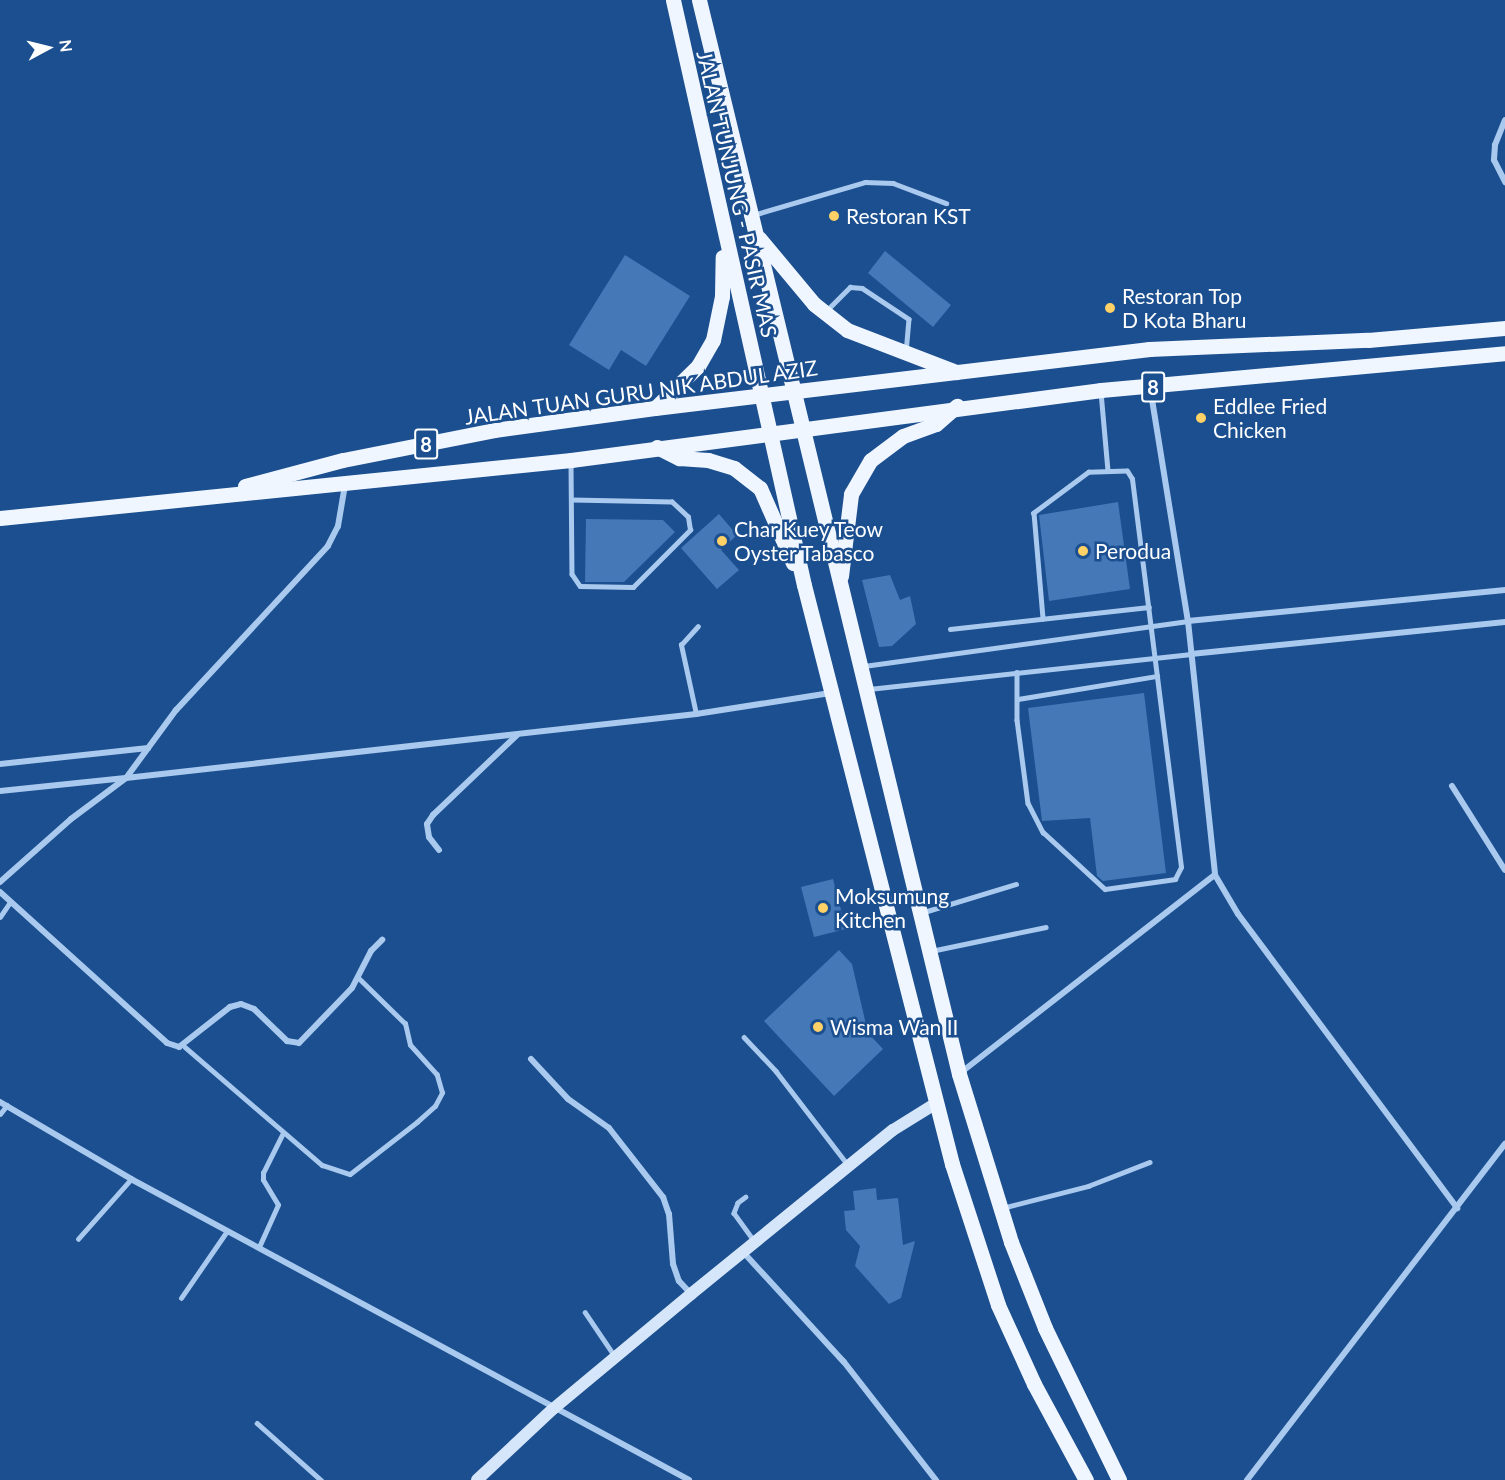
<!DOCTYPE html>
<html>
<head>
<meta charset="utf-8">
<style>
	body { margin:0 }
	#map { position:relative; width:1505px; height:1480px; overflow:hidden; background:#1b4f8f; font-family:Lato,sans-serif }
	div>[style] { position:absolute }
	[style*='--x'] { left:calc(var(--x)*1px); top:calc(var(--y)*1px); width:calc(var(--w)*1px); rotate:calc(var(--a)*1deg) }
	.building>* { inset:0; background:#4478b7 }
	.service>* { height:4.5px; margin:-2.25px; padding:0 2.25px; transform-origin:2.25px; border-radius:2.25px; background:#a9c9ee }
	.minor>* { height:6px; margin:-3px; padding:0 3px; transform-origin:3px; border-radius:3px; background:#a9c9ee }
	.secondary>* { height:12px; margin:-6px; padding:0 6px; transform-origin:6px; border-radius:6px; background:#d6e6fa }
	.primary>* { height:15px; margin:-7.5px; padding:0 7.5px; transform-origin:7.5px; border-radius:7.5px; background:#f0f6ff }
	.dots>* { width:16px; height:16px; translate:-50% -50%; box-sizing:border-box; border:3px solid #1b4f8f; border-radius:50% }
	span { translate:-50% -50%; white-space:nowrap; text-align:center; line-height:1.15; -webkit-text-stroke:5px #1b4f8f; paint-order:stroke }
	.shield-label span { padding:2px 4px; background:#1b4f8f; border:2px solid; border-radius:4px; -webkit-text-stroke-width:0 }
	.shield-label { font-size:20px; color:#fff; font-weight:700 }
	.street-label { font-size:21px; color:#fff }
	.poi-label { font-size:21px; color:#fff }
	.left { translate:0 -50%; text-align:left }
	.north { position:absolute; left:18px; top:18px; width:60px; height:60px; -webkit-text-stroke:4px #1b4f8f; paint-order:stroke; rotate:83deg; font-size:16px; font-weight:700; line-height:24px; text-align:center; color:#fff }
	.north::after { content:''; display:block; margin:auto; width:21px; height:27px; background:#fff; clip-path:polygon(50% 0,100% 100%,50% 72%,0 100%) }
</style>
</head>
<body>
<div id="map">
	<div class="building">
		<div style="clip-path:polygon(885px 251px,951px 305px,933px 327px,868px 273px)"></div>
		<div style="clip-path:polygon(625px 255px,690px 296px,646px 366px,621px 350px,609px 370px,569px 345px)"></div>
		<div style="clip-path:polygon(1118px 502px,1130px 589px,1049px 601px,1039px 515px)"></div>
		<div style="clip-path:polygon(719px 514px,737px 535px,721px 550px,739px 570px,717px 589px,681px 548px)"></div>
		<div style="clip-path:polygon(586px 519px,663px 520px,675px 532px,624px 582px,585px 582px)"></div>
		<div style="clip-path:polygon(890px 575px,900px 600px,910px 596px,916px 624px,892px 646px,879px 647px,862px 580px)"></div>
		<div style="clip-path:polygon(1144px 693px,1166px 873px,1103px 881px,1097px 876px,1090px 818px,1042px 821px,1028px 708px)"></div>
		<div style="clip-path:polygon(833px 879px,846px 929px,814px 937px,801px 887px)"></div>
		<div style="clip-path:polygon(839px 950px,852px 964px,868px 1033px,883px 1049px,834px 1096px,764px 1021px)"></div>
		<div style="clip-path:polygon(876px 1188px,877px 1200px,898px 1198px,903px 1245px,915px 1241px,901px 1298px,889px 1304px,855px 1266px,860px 1246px,846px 1230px,844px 1211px,855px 1210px,853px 1191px)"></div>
	</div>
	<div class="service">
		<div style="--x:753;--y:215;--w:117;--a:-16.4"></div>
		<div style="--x:865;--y:182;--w:28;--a:2"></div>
		<div style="--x:893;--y:183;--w:57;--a:20.7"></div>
		<div style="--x:826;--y:311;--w:34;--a:-45"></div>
		<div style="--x:850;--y:287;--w:12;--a:5"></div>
		<div style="--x:862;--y:288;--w:56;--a:33.4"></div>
		<div style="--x:909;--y:319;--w:32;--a:95"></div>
		<div style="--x:1101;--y:392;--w:78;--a:84.9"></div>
		<div style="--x:571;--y:463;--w:111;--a:89.5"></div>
		<div style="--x:572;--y:574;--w:14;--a:56"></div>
		<div style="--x:580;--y:586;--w:53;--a:1.1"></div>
		<div style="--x:633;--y:587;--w:81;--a:-45"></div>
		<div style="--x:690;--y:530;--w:13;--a:-99"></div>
		<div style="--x:688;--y:517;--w:22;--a:-137"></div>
		<div style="--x:672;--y:502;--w:100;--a:-178.9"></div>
		<div style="--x:950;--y:629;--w:200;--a:-6.3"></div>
		<div style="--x:864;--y:666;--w:327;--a:-7.9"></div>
		<div style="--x:1017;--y:672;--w:48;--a:90"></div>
		<div style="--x:1017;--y:720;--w:84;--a:82.5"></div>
		<div style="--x:1028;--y:803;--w:33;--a:63"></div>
		<div style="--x:1043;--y:832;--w:84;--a:42.6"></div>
		<div style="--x:1105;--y:889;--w:71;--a:-8.1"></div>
		<div style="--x:1175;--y:879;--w:13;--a:-63"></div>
		<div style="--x:1181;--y:867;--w:391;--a:-97.2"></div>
		<div style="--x:1132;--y:479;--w:9;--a:-122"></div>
		<div style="--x:1127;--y:471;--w:38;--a:178"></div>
		<div style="--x:1089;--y:472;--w:69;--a:143.3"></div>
		<div style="--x:1034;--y:513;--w:106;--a:85.1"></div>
		<div style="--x:869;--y:689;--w:324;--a:-6.2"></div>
		<div style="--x:1018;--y:699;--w:141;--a:-9.4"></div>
		<div style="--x:696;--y:714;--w:71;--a:-102.3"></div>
		<div style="--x:681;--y:645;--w:25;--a:-48"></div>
		<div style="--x:924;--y:912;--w:96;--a:-16.9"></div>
		<div style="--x:0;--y:917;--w:18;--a:-56"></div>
		<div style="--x:931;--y:951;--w:117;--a:-11.8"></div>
		<div style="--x:744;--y:1037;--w:47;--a:46.7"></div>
		<div style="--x:776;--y:1071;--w:118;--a:52.5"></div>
		<div style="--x:185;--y:1047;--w:181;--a:40.7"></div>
		<div style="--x:322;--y:1165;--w:29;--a:18"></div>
		<div style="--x:350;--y:1174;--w:85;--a:-37.8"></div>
		<div style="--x:417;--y:1122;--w:24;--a:-42"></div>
		<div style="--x:435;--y:1106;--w:15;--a:-62"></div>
		<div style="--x:442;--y:1093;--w:19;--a:-106"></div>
		<div style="--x:437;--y:1075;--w:40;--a:-132"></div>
		<div style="--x:410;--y:1045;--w:22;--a:-103"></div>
		<div style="--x:405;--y:1024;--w:66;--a:-135.6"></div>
		<div style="--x:0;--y:1114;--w:11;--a:-52"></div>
		<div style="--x:746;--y:1197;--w:10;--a:143"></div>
		<div style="--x:738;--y:1203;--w:11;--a:112"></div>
		<div style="--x:734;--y:1213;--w:36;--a:54"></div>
		<div style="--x:1002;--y:1208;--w:89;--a:-14.3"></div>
		<div style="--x:1088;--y:1186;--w:66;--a:-21.2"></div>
		<div style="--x:78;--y:1239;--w:80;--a:-48.5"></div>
		<div style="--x:259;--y:1247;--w:46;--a:-65.7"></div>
		<div style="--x:278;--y:1205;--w:29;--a:-121"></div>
		<div style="--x:263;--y:1180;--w:7;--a:-90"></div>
		<div style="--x:263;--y:1173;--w:45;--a:-63.4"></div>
		<div style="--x:181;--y:1298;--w:81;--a:-55.5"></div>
		<div style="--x:585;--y:1312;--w:52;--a:56"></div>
		<div style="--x:257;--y:1423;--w:86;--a:41.7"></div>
	</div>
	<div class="minor">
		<div style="--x:1505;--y:120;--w:27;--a:112"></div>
		<div style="--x:1495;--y:145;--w:15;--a:94"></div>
		<div style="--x:1494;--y:160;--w:25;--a:63"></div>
		<div style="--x:1150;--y:387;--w:237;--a:80.8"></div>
		<div style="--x:1188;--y:621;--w:255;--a:83.9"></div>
		<div style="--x:1215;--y:875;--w:45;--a:59.5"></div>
		<div style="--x:1238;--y:914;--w:367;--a:53.3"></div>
		<div style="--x:345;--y:485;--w:42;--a:99.7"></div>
		<div style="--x:338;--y:526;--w:22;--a:117"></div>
		<div style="--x:328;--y:546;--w:224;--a:132.8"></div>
		<div style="--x:176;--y:710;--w:84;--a:126.3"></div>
		<div style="--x:126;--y:778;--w:574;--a:-6.41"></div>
		<div style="--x:696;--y:714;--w:136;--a:-8.9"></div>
		<div style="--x:1188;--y:621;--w:319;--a:-5.6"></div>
		<div style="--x:1191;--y:654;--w:316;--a:-5.8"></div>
		<div style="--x:0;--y:764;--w:149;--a:-6.2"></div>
		<div style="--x:1452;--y:786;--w:99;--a:57.8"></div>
		<div style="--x:0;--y:791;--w:126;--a:-5.9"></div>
		<div style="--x:439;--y:850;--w:16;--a:-128"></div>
		<div style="--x:429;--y:837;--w:13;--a:-99"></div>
		<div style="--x:427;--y:824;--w:11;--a:-56"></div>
		<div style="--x:433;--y:815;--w:116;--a:-43.6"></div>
		<div style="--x:0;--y:882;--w:95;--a:-41.6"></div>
		<div style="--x:71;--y:819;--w:69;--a:-36.7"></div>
		<div style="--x:0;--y:892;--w:225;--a:42.1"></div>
		<div style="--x:167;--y:1043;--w:13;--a:18"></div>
		<div style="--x:179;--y:1047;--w:65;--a:-38.1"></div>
		<div style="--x:230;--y:1007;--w:11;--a:-15"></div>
		<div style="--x:241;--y:1004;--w:14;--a:21"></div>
		<div style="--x:254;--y:1009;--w:46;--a:44.1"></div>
		<div style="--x:287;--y:1041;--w:12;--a:9"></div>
		<div style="--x:299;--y:1043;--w:76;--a:-46.1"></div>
		<div style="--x:352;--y:988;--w:42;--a:-62.8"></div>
		<div style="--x:371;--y:951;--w:16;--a:-45"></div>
		<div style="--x:531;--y:1059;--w:54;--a:47.2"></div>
		<div style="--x:568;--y:1099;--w:50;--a:35.3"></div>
		<div style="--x:609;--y:1128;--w:88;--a:52"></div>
		<div style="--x:663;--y:1197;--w:18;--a:71"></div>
		<div style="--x:669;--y:1214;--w:50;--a:85.4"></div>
		<div style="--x:673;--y:1264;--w:18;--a:71"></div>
		<div style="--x:679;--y:1281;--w:18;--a:47"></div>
		<div style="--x:959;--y:1074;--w:324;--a:-37.9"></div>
		<div style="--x:0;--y:1102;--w:152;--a:30.4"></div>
		<div style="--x:131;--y:1179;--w:634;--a:28.34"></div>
		<div style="--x:744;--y:1253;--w:148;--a:47.5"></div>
		<div style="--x:844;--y:1362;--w:150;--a:52.1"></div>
		<div style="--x:1247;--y:1480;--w:424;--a:-52.5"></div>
	</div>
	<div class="secondary">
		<div style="--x:477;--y:1480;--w:104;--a:-43.1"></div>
		<div style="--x:553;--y:1409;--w:180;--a:-39.8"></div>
		<div style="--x:691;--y:1294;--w:260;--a:-39.1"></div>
		<div style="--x:893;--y:1130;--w:49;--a:-31.8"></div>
	</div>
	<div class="primary">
		<div style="--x:673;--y:0;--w:599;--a:77.38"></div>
		<div style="--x:804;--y:585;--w:598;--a:75.66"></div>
		<div style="--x:952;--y:1164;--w:148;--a:71.9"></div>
		<div style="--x:998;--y:1305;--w:87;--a:65.5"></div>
		<div style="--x:1034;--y:1384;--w:109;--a:61.6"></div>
		<div style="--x:699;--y:0;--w:1105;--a:76.39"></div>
		<div style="--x:959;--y:1074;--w:176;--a:72.8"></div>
		<div style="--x:1011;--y:1242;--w:92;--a:68.4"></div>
		<div style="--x:1045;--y:1328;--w:169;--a:64"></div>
		<div style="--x:759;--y:238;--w:86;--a:50.2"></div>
		<div style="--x:814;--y:304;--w:42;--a:38.2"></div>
		<div style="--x:847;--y:330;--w:117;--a:21.1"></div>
		<div style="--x:655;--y:408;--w:60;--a:-44.3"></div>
		<div style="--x:698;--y:366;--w:30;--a:-60"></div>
		<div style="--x:713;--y:340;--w:45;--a:-78.4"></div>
		<div style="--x:722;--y:296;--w:39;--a:-89"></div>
		<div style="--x:657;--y:447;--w:25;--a:27"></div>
		<div style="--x:679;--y:458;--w:29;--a:4"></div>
		<div style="--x:708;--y:460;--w:27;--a:17"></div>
		<div style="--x:734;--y:468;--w:33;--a:38"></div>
		<div style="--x:760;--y:488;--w:82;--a:66.3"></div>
		<div style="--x:245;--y:486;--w:101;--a:-14.9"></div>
		<div style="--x:343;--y:460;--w:154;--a:-11.2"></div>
		<div style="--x:494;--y:430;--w:162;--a:-7.8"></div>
		<div style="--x:655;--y:408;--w:498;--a:-6.8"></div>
		<div style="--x:1149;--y:349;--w:219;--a:-2.4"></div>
		<div style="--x:1368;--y:340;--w:138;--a:-5"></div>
		<div style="--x:0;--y:518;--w:574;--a:-5.8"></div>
		<div style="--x:571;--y:460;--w:535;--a:-7.52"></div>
		<div style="--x:1101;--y:390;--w:406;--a:-5.2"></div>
		<div style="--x:841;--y:576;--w:83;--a:-83"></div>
		<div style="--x:851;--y:494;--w:39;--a:-60"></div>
		<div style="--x:871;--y:460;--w:40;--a:-37"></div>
		<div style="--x:903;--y:436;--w:35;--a:-20"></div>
		<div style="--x:936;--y:424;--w:28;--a:-41"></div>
	</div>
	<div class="dots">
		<div style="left:834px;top:216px;background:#ffd166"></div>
		<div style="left:1110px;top:308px;background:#ffd166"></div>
		<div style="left:1201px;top:418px;background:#ffd166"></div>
		<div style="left:722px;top:541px;background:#ffd166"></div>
		<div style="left:1083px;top:551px;background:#ffd166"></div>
		<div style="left:823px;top:908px;background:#ffd166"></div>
		<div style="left:818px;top:1027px;background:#ffd166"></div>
	</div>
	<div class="shield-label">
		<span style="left:1153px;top:387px">8</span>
		<span style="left:426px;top:444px">8</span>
	</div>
	<div class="street-label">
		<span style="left:737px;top:194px;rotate:77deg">JALAN TUNJUNG - PASIR MAS</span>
		<span style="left:641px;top:392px;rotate:-8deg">JALAN TUAN GURU NIK ABDUL AZIZ</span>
	</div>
	<div class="poi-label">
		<span class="left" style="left:846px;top:216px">Restoran KST</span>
		<span class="left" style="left:1122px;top:308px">Restoran Top<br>D Kota Bharu</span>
		<span class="left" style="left:1213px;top:418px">Eddlee Fried<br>Chicken</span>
		<span class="left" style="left:734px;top:541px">Char Kuey Teow<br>Oyster Tabasco</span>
		<span class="left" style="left:1095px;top:551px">Perodua</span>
		<span class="left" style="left:835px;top:908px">Moksumung<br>Kitchen</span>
		<span class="left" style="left:830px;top:1027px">Wisma Wan II</span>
	</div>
	<div class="north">N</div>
</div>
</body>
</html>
